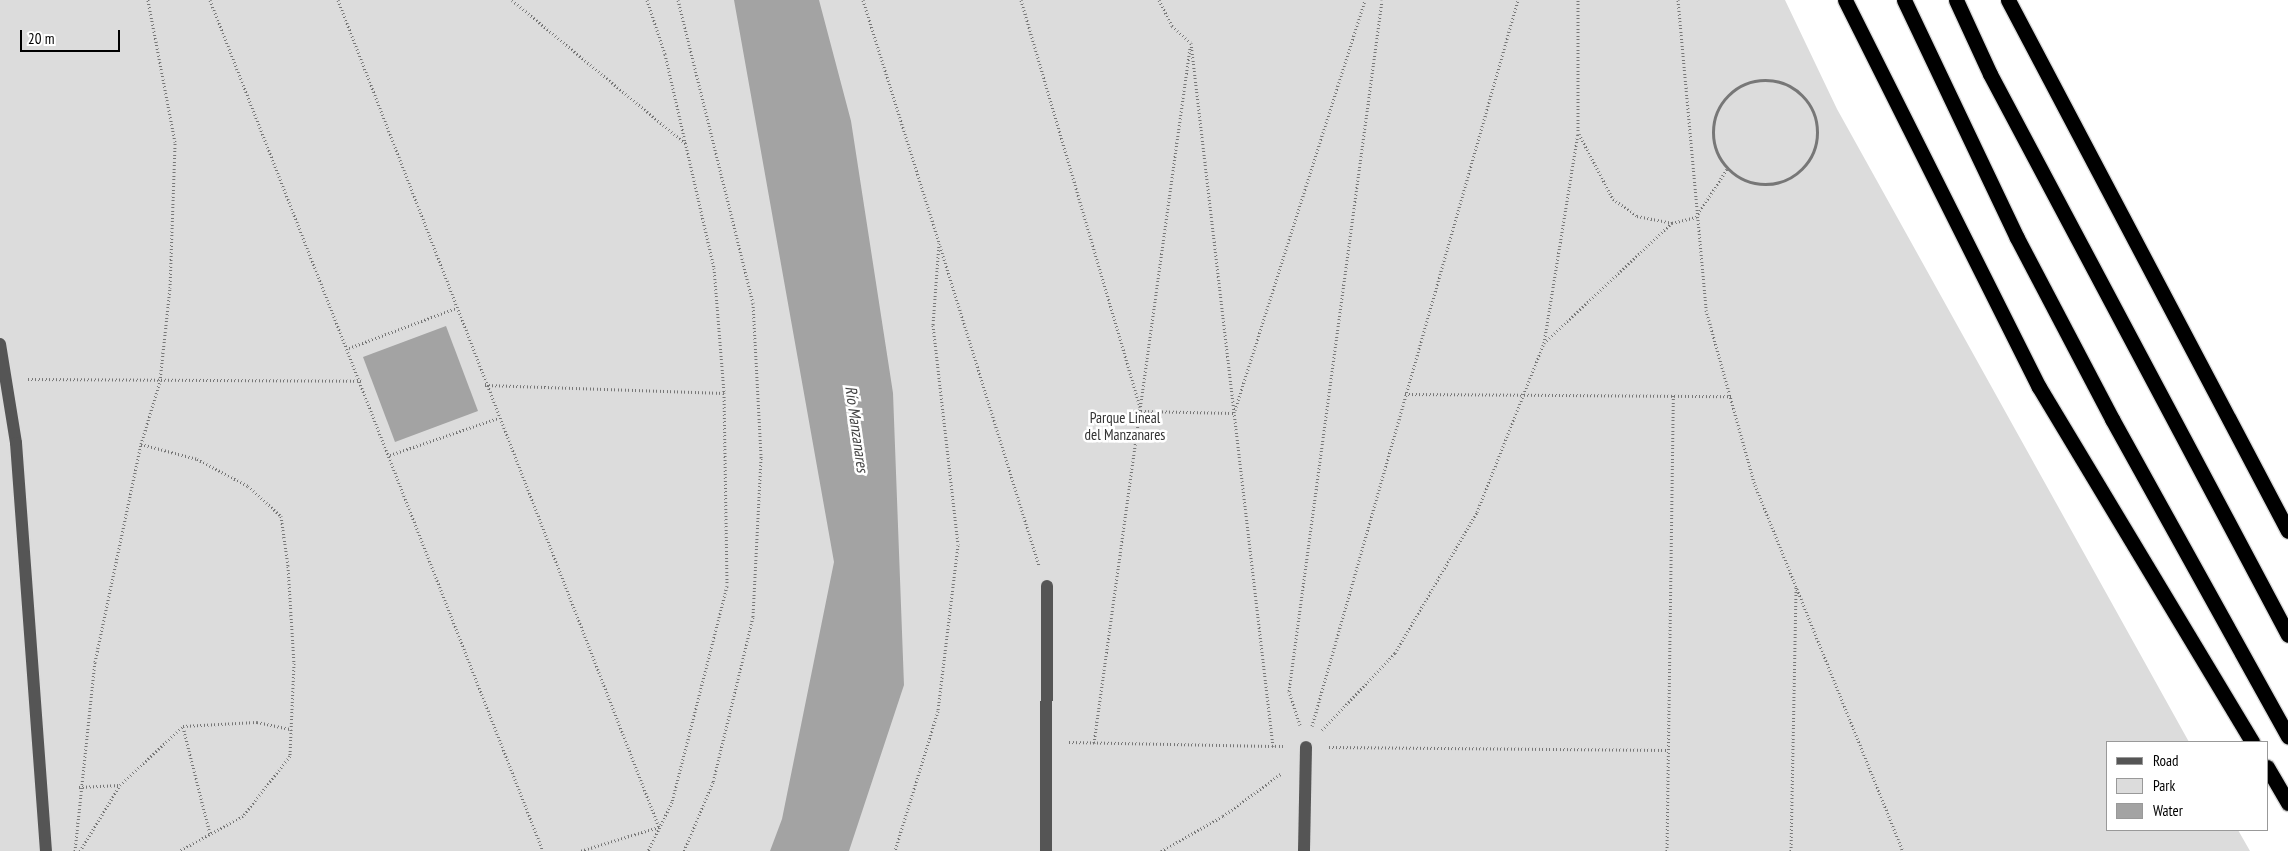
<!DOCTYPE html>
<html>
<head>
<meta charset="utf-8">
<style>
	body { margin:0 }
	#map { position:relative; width:2288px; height:851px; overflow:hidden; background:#fff; font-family:"PT Sans Narrow",sans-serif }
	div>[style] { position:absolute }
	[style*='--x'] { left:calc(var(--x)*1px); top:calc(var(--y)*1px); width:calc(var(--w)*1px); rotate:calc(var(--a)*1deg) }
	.green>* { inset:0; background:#dcdcdc }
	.water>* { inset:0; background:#a3a3a3 }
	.path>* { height:3px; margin-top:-1.5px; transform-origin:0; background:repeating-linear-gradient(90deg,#777 0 1px,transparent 0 3.5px) }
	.path>.ring { margin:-1.5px; padding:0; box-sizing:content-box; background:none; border:3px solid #777; border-radius:50% }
	.roads { filter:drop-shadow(1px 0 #dbdbdb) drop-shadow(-1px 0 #dbdbdb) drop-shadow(0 1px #dbdbdb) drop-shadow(0 -1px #dbdbdb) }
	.minor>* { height:12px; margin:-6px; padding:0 6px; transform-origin:6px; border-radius:6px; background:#555 }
	.highway>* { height:15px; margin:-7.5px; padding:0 7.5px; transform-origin:7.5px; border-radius:7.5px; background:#000 }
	span { translate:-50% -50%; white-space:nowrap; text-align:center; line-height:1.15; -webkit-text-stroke:5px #fff; paint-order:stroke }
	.park-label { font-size:15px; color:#333 }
	.water-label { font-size:16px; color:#444; font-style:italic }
	.legend { position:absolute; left:2106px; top:741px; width:162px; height:90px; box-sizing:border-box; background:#fff; border:1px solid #999; margin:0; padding:6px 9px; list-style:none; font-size:15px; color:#000 }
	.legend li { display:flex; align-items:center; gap:10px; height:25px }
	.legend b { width:25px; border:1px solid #999 }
	.scale { position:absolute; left:20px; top:30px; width:100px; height:22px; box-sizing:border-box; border:2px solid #000; border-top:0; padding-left:6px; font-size:15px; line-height:18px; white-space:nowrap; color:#000; -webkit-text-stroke:4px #fff; paint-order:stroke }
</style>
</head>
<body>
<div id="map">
	<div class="green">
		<div style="clip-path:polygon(0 0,1785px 0,1837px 109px,2189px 742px,2107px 742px,2107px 830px,2238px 830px,2250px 851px,0 851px)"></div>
	</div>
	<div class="water">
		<div style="clip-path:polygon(734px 0,819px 0,851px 121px,893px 393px,904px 685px,849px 851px,770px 851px,782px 819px,834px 562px)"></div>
		<div style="clip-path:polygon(446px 326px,478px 411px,395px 442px,363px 357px)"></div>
	</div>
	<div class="path">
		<div style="--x:210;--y:0;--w:914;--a:68.63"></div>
		<div style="--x:338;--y:0;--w:887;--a:68.79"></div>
		<div style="--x:659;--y:827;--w:83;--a:163.1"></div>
		<div style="--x:512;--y:0;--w:227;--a:39.6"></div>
		<div style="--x:647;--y:0;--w:57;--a:71.6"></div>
		<div style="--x:665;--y:54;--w:220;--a:77.1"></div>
		<div style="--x:714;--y:268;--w:125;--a:85.4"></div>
		<div style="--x:724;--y:393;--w:193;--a:89.1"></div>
		<div style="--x:727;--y:586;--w:223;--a:104.3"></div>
		<div style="--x:672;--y:802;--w:55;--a:116.1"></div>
		<div style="--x:678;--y:0;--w:312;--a:76.1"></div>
		<div style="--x:753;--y:303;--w:155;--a:87"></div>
		<div style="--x:761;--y:458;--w:159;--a:92.9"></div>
		<div style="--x:753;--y:617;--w:170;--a:103.6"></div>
		<div style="--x:713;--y:782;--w:75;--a:112.8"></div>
		<div style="--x:863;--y:0;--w:255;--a:72.6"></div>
		<div style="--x:939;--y:243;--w:82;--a:94.2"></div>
		<div style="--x:933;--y:325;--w:221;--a:83.5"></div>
		<div style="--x:958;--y:545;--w:167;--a:96.9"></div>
		<div style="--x:938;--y:711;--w:146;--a:107.1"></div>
		<div style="--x:1021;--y:0;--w:424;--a:73.7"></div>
		<div style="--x:1159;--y:0;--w:29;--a:63"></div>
		<div style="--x:1172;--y:26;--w:25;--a:42"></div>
		<div style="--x:1191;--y:43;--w:708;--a:83.35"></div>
		<div style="--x:1678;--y:0;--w:311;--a:84.8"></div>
		<div style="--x:1706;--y:310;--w:182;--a:74.4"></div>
		<div style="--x:1755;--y:485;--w:395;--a:68"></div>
		<div class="ring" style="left:1713px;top:80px;width:101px;height:101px"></div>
		<div style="--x:1579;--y:134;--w:73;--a:62.4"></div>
		<div style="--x:1613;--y:199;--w:29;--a:35"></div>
		<div style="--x:1637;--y:216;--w:36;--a:11"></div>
		<div style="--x:1672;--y:223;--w:25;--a:-14"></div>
		<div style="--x:1696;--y:217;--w:57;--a:-57.1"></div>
		<div style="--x:940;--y:246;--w:334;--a:72.8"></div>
		<div style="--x:1544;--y:343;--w:175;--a:-43.2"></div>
		<div style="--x:349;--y:348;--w:114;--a:-20.5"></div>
		<div style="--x:28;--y:379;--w:334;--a:0.3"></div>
		<div style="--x:485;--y:385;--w:239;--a:1.9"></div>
		<div style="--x:1405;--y:394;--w:326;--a:0.4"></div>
		<div style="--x:1235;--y:410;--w:430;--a:-72.4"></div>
		<div style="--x:1141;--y:411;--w:93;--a:1.2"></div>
		<div style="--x:141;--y:444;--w:58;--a:15"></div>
		<div style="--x:197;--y:459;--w:58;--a:27.9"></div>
		<div style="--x:248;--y:486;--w:45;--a:42.3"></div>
		<div style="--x:281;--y:516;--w:50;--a:82"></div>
		<div style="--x:288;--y:566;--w:97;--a:86.5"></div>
		<div style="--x:294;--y:663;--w:93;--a:92.5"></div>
		<div style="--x:290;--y:756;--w:76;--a:128.1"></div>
		<div style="--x:243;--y:816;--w:73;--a:151.3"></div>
		<div style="--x:390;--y:455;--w:114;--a:-18.9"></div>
		<div style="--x:1300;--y:725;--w:36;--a:-108"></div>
		<div style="--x:1289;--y:691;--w:697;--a:-82.33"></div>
		<div style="--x:1312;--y:726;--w:755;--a:-74.16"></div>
		<div style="--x:183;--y:727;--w:110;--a:75.8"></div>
		<div style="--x:1322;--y:730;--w:106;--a:-46.5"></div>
		<div style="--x:1395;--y:653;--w:163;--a:-59.8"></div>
		<div style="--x:1477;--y:512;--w:182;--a:-68.4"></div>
		<div style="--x:1544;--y:343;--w:212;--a:-80.8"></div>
		<div style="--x:1578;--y:134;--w:134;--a:-90"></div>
		<div style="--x:1069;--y:742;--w:214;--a:1.1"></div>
		<div style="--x:1094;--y:743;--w:702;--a:-82.14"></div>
		<div style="--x:1329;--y:747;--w:339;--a:0.5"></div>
		<div style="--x:79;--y:787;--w:41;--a:-2.8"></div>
		<div style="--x:75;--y:851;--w:190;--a:-84"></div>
		<div style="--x:95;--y:662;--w:223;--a:-78.1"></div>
		<div style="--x:141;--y:444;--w:66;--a:-73.2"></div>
		<div style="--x:160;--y:381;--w:94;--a:-83.9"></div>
		<div style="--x:170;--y:288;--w:146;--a:-88"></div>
		<div style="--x:175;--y:142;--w:145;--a:-100.8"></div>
		<div style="--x:80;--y:851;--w:77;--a:-58.8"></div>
		<div style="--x:120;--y:785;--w:86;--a:-43.1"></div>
		<div style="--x:183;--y:726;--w:74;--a:-3.1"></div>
		<div style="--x:257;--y:722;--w:35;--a:12"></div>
		<div style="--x:1161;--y:851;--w:71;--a:-29.4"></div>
		<div style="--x:1223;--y:816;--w:73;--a:-36.1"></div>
		<div style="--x:1667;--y:851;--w:456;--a:-89.2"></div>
		<div style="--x:1791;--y:851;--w:264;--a:-88.9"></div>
	</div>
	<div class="roads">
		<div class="minor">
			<div style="--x:0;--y:344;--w:100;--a:80.8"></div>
			<div style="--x:16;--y:443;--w:409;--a:85.8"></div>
			<div style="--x:1046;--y:851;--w:265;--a:-89.8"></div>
			<div style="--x:1304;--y:851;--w:104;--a:-88.9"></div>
		</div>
		<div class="highway">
			<div style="--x:1845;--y:0;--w:433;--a:63.4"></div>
			<div style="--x:2039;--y:387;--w:414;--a:59"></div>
			<div style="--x:1904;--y:0;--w:263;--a:64.6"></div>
			<div style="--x:2017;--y:238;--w:204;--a:62.3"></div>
			<div style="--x:2112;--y:419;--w:363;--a:61"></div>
			<div style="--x:1956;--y:0;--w:81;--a:65.3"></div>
			<div style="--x:1990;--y:74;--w:635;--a:62.02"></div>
			<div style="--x:2008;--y:0;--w:600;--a:62.2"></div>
			<div style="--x:2267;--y:767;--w:42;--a:59.7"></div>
		</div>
	</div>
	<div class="park-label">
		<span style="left:1125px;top:426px">Parque Lineal<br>del Manzanares</span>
	</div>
	<div class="water-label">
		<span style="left:857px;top:429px;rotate:82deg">Río Manzanares</span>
	</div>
	<ul class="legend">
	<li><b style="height:6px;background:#555"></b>Road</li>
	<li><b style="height:14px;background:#dcdcdc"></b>Park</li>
	<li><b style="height:14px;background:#a3a3a3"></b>Water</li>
	</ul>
	<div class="scale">20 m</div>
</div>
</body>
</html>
